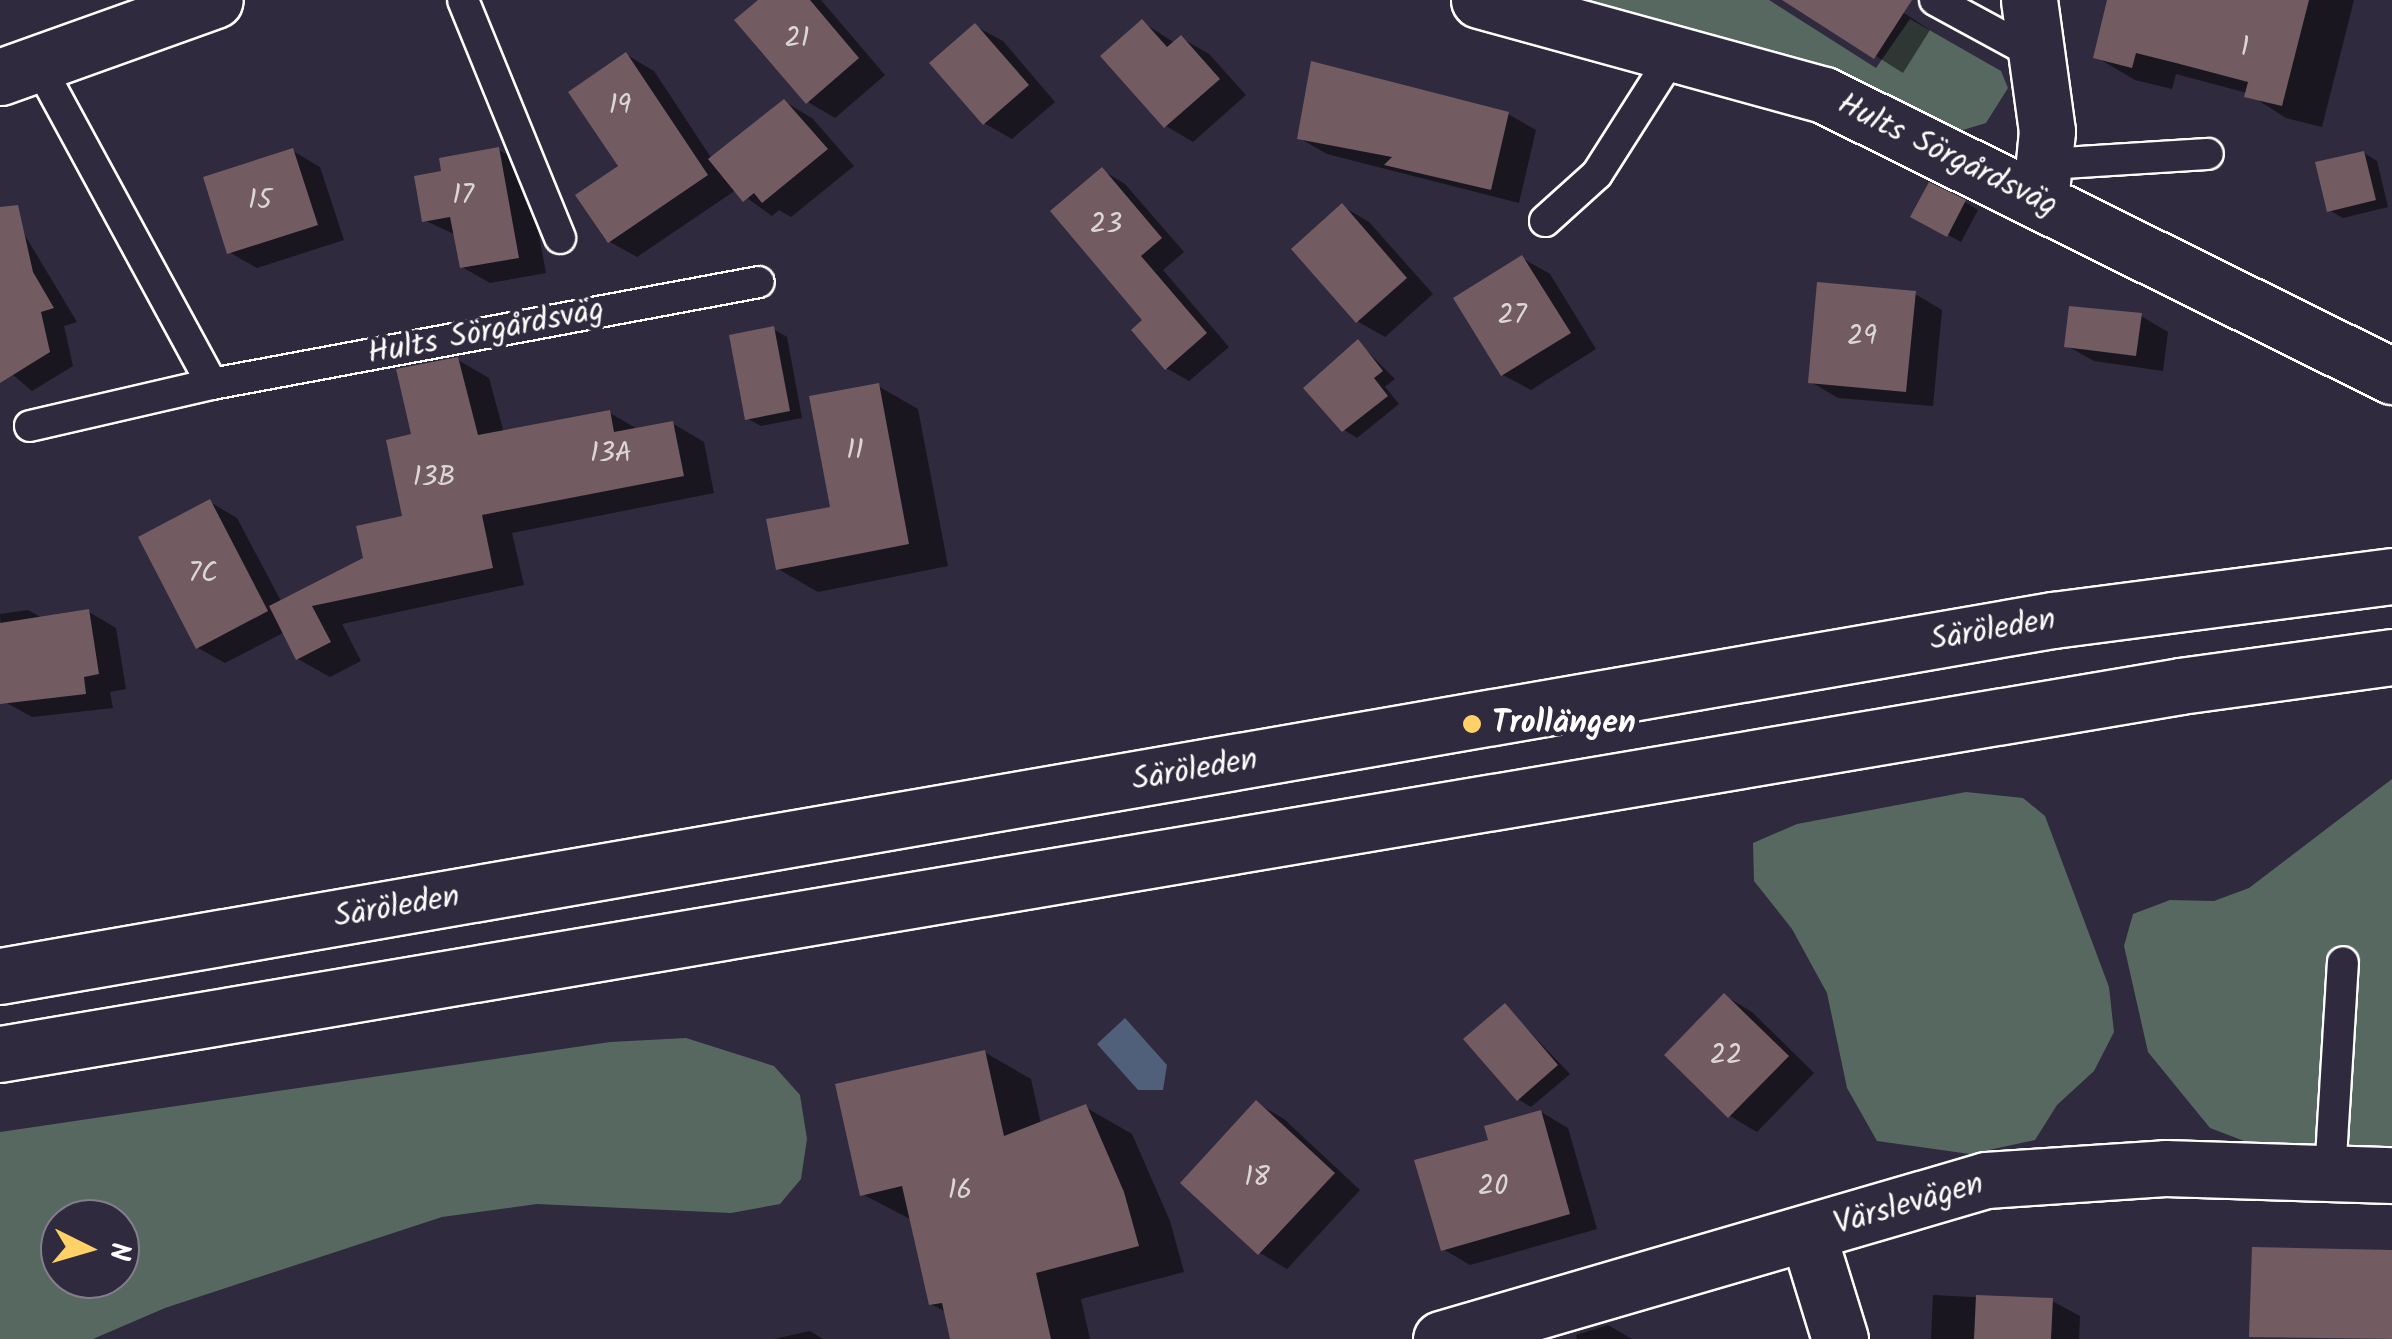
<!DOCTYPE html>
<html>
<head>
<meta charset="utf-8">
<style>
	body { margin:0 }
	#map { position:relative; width:2392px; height:1339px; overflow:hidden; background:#2f2a3d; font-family:Kalam,sans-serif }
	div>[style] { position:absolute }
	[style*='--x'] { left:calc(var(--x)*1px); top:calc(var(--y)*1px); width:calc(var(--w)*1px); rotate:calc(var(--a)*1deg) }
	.green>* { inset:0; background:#566860 }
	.water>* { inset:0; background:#50607a }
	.shadow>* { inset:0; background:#0007 }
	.building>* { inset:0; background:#725b61 }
	.roads { filter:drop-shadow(2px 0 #fff) drop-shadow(-2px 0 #fff) drop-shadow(0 2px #fff) drop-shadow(0 -2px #fff) }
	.service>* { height:30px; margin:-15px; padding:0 15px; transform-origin:15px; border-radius:15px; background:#2f2a3d }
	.minor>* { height:55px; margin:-27.5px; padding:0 27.5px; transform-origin:27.5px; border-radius:27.5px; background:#2f2a3d }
	.primary>* { height:55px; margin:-27.5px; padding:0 27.5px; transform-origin:27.5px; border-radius:27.5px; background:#2f2a3d }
	.dots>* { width:28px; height:28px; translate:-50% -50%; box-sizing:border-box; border:5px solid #2f2a3d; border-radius:50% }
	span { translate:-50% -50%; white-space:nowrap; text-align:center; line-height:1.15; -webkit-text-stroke:9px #2f2a3d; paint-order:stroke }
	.number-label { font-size:28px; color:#dcd6d8 }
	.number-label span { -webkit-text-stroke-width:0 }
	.street-label { font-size:32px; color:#fff }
	.poi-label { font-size:32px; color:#fff; font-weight:700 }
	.left { translate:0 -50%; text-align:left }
	.north { position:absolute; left:40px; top:1199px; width:100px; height:100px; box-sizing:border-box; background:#2f2a3d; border:2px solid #827f8b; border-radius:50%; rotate:95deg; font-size:28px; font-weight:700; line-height:40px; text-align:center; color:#fff }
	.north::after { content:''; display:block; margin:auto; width:35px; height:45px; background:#ffd166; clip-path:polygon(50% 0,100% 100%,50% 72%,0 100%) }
</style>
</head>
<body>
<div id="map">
	<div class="green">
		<div style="clip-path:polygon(1564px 0,1769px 0,1876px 68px,1910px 19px,2001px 71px,2008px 88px,1986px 123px,1963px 130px,1939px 126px)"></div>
		<div style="clip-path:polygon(2392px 779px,2392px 1148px,2252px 1144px,2210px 1128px,2148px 1052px,2124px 946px,2133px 914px,2170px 900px,2214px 901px,2249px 888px)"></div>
		<div style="clip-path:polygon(1966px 792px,2023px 798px,2045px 816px,2109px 987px,2114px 1032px,2094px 1071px,2057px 1105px,2035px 1140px,1970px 1154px,1877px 1141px,1847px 1088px,1827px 993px,1792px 929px,1754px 881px,1753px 843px,1797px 824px)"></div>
		<div style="clip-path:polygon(evenodd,686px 1038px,774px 1066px,800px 1095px,807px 1139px,801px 1179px,780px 1204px,731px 1213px,537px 1204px,442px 1217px,165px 1308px,93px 1339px,0 1339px,0 1132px,610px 1042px,686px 1038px,60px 1219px,120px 1219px,120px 1279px,60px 1279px,60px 1219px)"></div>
	</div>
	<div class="water">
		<div style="clip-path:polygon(1125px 1018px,1167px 1065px,1163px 1090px,1138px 1090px,1097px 1044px)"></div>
	</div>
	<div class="shadow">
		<div style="clip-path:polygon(761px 0,821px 0,885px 75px,835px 118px,808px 102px)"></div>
		<div style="clip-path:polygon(1787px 0,1884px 0,1930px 30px,1903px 73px)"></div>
		<div style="clip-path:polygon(2110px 0,2354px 0,2322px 127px,2286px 118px,2247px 93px,2176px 74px,2172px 89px,2135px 80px,2096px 57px)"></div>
		<div style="clip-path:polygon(1142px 22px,1175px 43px,1181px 38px,1209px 54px,1246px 95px,1193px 142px,1166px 126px)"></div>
		<div style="clip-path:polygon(975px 26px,1003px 41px,1055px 102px,1012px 139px,984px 123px)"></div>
		<div style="clip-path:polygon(627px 55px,654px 71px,712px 159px,785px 102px,812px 118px,854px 166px,791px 217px,779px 210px,772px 216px,736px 190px,637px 257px,610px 242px)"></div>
		<div style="clip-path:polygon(1313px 64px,1508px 114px,1536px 130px,1519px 203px,1327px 154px,1299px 138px)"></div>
		<div style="clip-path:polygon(499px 150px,526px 166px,546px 273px,490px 283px,462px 267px,456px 235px,424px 220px,444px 173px)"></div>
		<div style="clip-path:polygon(293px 151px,320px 167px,344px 240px,257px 268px,229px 252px)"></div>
		<div style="clip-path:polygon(2364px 153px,2377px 161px,2388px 207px,2343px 218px,2329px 210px)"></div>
		<div style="clip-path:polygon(1102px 170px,1125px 184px,1184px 252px,1163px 270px,1229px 347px,1189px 381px,1166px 368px)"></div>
		<div style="clip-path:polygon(1965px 202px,1978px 210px,1961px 242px,1913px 216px)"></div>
		<div style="clip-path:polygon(1342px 206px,1369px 222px,1433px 294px,1385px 337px,1357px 321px)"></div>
		<div style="clip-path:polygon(0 209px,14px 217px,77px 322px,64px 326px,73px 366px,32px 391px,0 364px)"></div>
		<div style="clip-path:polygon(1522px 258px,1550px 274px,1596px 349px,1531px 390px,1503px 375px)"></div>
		<div style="clip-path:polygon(1915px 294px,1942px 310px,1933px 406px,1838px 398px,1811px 382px)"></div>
		<div style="clip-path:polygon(2141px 316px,2168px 332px,2163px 371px,2094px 361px,2067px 346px)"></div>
		<div style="clip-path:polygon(773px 329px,787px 337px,802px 418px,761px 426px,748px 419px)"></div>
		<div style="clip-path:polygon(1358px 342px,1395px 379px,1385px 387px,1399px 404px,1357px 438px,1344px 430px)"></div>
		<div style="clip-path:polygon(458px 360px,489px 378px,504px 433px,610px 413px,639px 430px,672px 423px,704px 442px,714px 493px,512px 533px,524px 585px,342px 624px,361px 661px,330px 677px,298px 659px,285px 632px,225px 663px,198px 648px,210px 502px,237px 518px,282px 603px,366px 559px,405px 518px,414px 436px)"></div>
		<div style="clip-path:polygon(878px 386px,918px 409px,948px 566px,818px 592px,778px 569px,832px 508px)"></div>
		<div style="clip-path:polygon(28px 610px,44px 619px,89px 612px,116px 628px,126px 689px,110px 692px,113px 708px,32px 717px,5px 702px,0 614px)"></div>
		<div style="clip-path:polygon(1725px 996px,1752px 1012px,1814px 1073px,1757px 1132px,1730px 1116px)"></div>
		<div style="clip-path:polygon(1505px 1006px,1570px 1074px,1531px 1107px,1518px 1099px)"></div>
		<div style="clip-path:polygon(984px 1052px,1031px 1079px,1041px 1124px,1085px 1107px,1132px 1134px,1170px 1221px,1184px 1272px,1081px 1299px,1090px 1339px,952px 1339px,946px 1312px,931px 1304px,912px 1220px,862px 1194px)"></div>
		<div style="clip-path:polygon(1257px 1103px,1284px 1119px,1360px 1190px,1287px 1269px,1260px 1253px,1184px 1183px)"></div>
		<div style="clip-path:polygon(1541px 1112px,1568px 1128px,1597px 1229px,1470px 1265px,1443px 1249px,1491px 1141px)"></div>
		<div style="clip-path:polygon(2392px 1252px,2392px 1339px,2251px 1336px)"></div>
		<div style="clip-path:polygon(1933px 1295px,2052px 1301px,2080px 1316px,2079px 1339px,1931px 1339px)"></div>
		<div style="clip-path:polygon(1608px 1325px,1632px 1339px,1577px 1339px,1576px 1335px)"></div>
		<div style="clip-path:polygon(810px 1331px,823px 1339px,774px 1339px)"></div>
	</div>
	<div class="building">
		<div style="clip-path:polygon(758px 0,810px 0,859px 58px,806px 104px,734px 20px)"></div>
		<div style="clip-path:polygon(1782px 0,1912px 0,1874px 59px)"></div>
		<div style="clip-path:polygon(2107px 0,2309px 0,2282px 106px,2244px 97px,2248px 82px,2176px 63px,2136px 53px,2132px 68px,2093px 58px)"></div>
		<div style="clip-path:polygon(1142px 19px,1167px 47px,1181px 35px,1220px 79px,1164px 128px,1100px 56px)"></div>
		<div style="clip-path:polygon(975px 23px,1029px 85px,983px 125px,929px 63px)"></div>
		<div style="clip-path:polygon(626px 52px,708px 175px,608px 243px,575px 195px,618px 166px,568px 92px)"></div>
		<div style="clip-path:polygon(1311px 61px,1509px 112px,1491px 190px,1384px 165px,1392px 157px,1297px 139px)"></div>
		<div style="clip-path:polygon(784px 99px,828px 149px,762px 203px,754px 193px,743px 202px,708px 159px)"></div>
		<div style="clip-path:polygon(499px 147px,519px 258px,460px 268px,450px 217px,422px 222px,414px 176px,441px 171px,439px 158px)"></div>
		<div style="clip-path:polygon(293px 148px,318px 225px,227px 254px,203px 177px)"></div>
		<div style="clip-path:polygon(2364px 151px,2376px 200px,2327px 212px,2315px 162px)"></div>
		<div style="clip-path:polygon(1102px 167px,1162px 238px,1141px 256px,1207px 333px,1165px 370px,1131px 330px,1142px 320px,1050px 211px)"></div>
		<div style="clip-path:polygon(1929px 182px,1966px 200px,1947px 237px,1910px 217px)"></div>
		<div style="clip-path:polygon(1342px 203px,1407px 278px,1356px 323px,1291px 249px)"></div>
		<div style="clip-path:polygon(18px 205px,33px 272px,54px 308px,41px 312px,50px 352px,0 383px,0 207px)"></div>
		<div style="clip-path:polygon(1522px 255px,1571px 333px,1501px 376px,1453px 298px)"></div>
		<div style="clip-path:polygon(1817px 282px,1916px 291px,1906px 392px,1808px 383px)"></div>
		<div style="clip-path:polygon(2069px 306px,2142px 313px,2136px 356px,2064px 347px)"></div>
		<div style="clip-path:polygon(774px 326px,790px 411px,745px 420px,729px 335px)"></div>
		<div style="clip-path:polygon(1358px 339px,1383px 371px,1374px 378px,1388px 396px,1342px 432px,1303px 388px)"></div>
		<div style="clip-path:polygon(458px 357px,478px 435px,610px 410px,614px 432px,673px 421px,684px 476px,482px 515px,493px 568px,312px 606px,331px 642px,296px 660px,269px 606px,363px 558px,356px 526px,402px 516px,386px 440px,411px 434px,396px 369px)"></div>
		<div style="clip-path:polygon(879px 383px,909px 544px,776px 570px,766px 519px,830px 507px,809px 396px)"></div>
		<div style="clip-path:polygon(210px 499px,268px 611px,196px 649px,138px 537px)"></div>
		<div style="clip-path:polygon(89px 609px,99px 674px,84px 677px,86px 694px,0 704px,0 623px)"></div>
		<div style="clip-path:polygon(1724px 993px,1789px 1056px,1728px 1118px,1664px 1055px)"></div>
		<div style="clip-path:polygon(1505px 1003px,1558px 1065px,1517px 1101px,1463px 1039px)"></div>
		<div style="clip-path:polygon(985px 1050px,1004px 1136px,1086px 1104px,1124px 1192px,1139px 1246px,1036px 1273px,1051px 1339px,950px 1339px,942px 1303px,929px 1305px,902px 1186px,860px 1196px,835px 1084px)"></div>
		<div style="clip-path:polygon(1256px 1100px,1335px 1173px,1258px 1255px,1180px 1183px)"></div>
		<div style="clip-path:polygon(1541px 1110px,1570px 1214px,1441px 1251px,1414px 1160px,1488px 1140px,1484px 1126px)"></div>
		<div style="clip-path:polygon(2252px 1247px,2392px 1250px,2392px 1339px,2249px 1337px)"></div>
		<div style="clip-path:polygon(1976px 1295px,2053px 1298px,2051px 1339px,1974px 1339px)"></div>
	</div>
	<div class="roads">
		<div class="service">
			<div style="--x:463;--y:0;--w:257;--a:67.8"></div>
			<div style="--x:1935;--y:0;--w:117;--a:28.5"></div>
			<div style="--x:2047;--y:164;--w:161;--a:-3.6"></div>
			<div style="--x:1545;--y:221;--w:70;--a:-42.1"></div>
			<div style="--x:1597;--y:174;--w:147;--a:-57.5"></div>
			<div style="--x:212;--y:384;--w:556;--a:-10.56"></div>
			<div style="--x:30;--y:426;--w:187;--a:-13"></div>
			<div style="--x:212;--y:384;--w:364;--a:-118.5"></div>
			<div style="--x:2330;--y:1174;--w:212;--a:-86.5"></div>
		</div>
		<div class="minor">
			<div style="--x:1479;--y:0;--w:358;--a:15.4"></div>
			<div style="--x:1824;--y:95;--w:634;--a:26.32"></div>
			<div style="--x:2029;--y:0;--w:132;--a:82.2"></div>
			<div style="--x:2047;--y:131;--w:71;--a:95.6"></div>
			<div style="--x:0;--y:77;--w:228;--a:-19.7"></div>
			<div style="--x:1808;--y:1235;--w:109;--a:72.9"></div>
			<div style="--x:1441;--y:1339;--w:568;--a:-16.26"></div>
			<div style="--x:1986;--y:1180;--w:179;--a:-3.8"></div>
			<div style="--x:2165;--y:1168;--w:227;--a:1.8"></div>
		</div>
		<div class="primary">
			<div style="--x:0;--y:976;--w:2084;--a:-9.84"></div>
			<div style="--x:2053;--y:620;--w:342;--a:-7.4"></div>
			<div style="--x:0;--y:1054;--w:2211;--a:-9.58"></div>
			<div style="--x:2180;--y:686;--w:214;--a:-7.8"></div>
		</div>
	</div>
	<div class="dots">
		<div style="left:1472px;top:724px;background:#ffd166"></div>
	</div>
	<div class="number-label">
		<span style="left:797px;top:39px">21</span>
		<span style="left:2245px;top:48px">1</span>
		<span style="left:620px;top:106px">19</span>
		<span style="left:463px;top:196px">17</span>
		<span style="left:260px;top:201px">15</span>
		<span style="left:1106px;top:225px">23</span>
		<span style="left:1512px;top:316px">27</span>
		<span style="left:1862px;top:337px">29</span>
		<span style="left:855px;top:451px">11</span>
		<span style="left:611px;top:454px">13A</span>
		<span style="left:434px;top:478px">13B</span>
		<span style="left:203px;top:574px">7C</span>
		<span style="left:1726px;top:1056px">22</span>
		<span style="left:1257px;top:1178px">18</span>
		<span style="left:1493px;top:1187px">20</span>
		<span style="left:960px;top:1191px">16</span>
	</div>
	<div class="street-label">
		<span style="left:1947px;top:156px;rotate:26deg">Hults Sörgårdsväg</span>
		<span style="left:486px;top:333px;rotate:-11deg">Hults Sörgårdsväg</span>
		<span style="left:1993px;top:631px;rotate:-10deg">Säröleden</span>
		<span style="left:1195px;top:771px;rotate:-10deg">Säröleden</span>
		<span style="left:397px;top:908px;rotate:-10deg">Säröleden</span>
		<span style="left:1909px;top:1205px;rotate:-16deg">Värslevägen</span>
	</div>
	<div class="poi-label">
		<span class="left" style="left:1492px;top:724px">Trollängen</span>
	</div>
	<div class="north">N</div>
</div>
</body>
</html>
